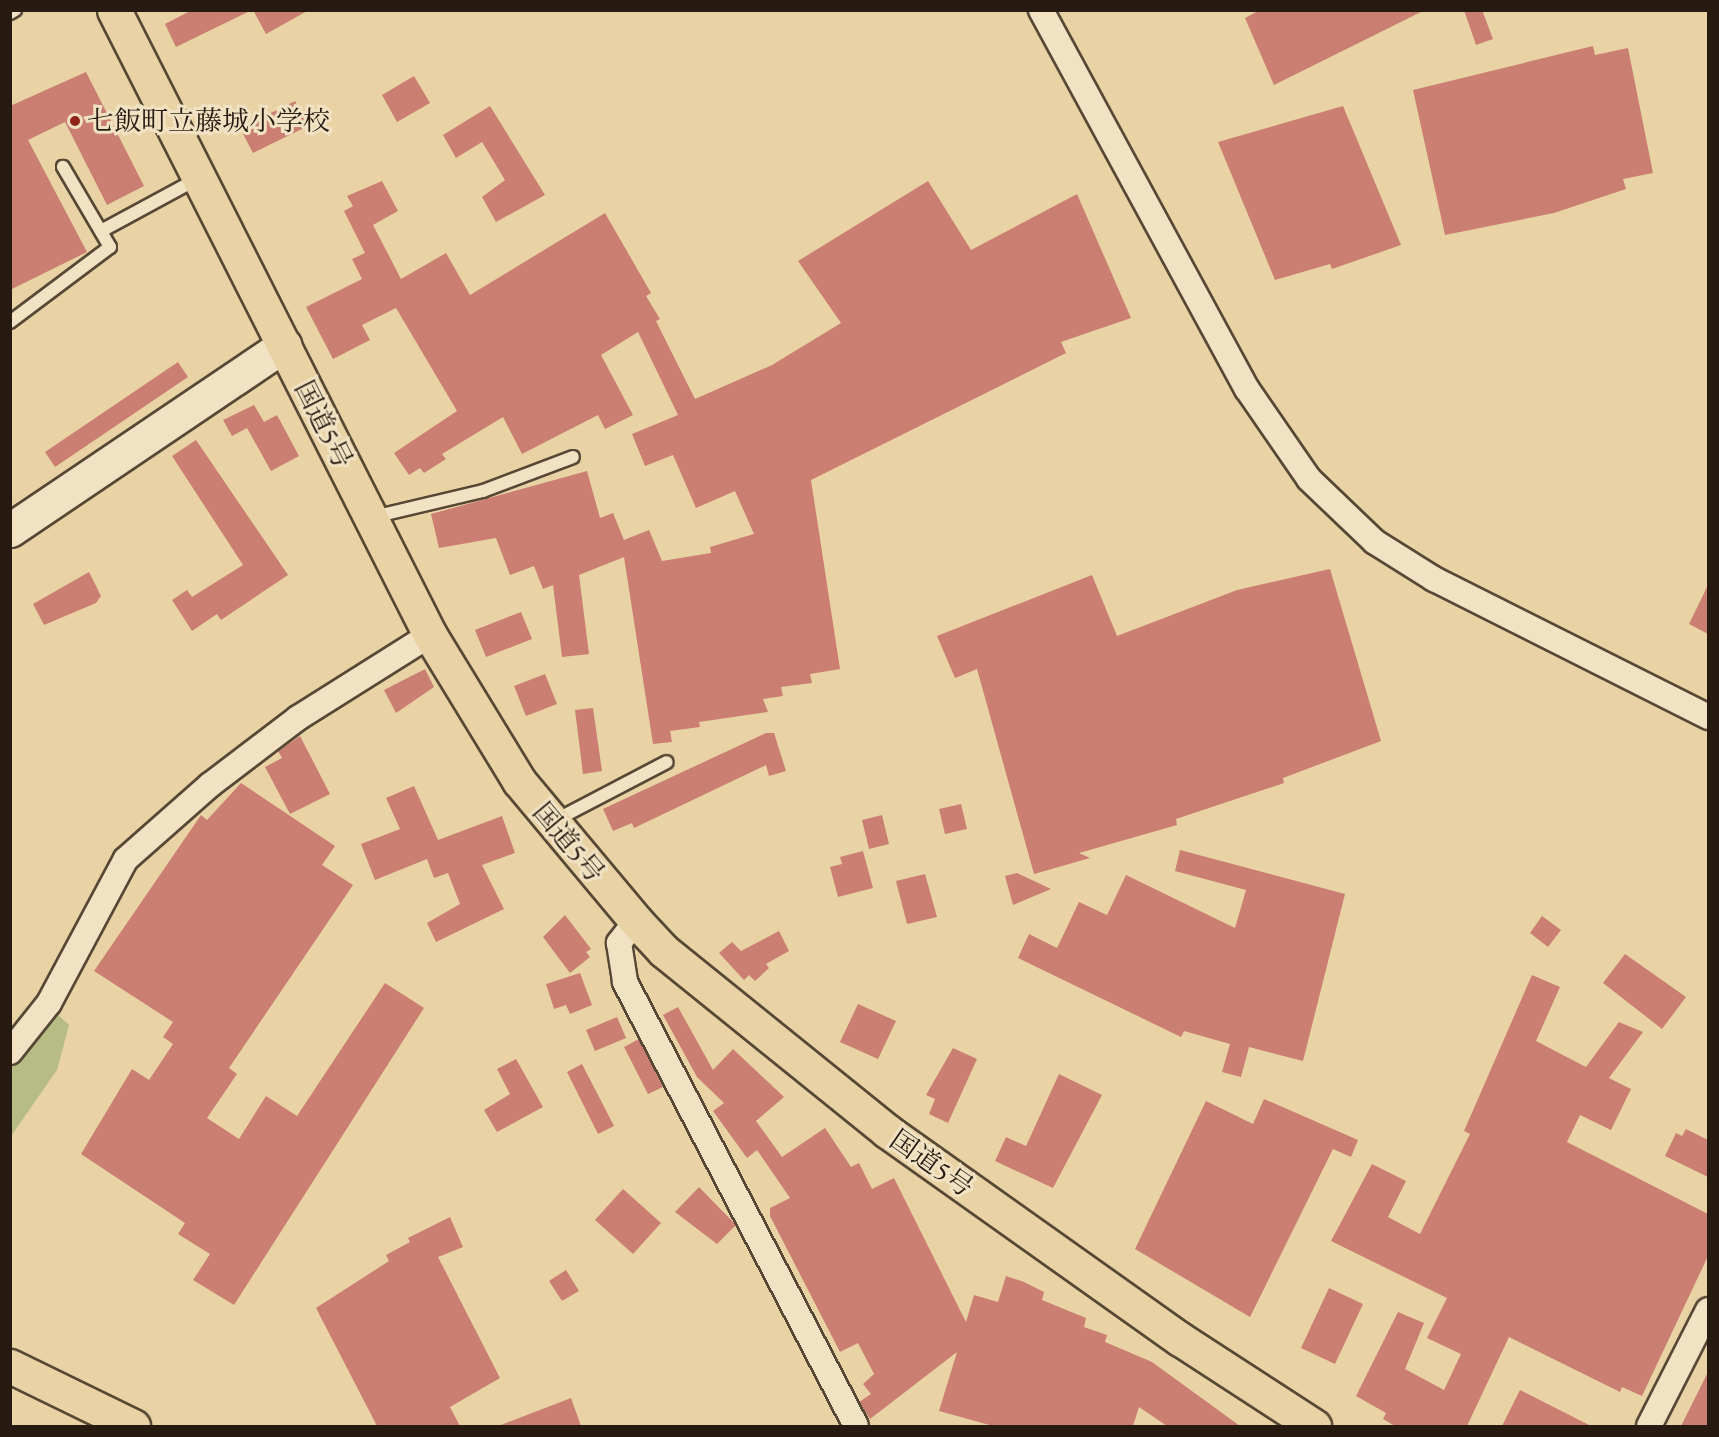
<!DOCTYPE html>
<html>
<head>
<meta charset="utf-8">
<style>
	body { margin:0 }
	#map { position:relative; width:1719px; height:1437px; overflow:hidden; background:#e9d3a4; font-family:"EB Garamond","Noto Serif JP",serif }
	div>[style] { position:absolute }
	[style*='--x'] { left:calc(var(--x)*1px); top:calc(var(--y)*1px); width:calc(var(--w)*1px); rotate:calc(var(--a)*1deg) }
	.green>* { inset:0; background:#b7bc85 }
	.building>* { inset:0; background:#ca7f72 }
	.roads { filter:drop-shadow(2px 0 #574836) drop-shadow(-2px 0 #574836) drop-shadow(0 2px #574836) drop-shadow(0 -2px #574836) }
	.lane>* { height:12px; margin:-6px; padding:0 6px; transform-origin:6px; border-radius:6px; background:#f1e2c4 }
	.street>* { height:24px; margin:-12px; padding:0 12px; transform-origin:12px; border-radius:12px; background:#f1e2c4 }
	.secondary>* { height:33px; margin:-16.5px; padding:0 16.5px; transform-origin:16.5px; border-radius:16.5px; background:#f1e2c4 }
	.highway>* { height:33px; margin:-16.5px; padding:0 16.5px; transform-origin:16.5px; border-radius:16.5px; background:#e9d3a4 }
	.dots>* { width:16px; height:16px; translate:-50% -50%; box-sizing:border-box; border:3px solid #f1e2c4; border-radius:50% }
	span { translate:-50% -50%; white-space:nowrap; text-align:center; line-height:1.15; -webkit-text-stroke:6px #f1e2c4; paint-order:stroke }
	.poi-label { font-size:27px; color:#261a11 }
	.left { translate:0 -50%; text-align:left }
	.street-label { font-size:27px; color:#261a11 }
	.frame { position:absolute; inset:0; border:12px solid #261a11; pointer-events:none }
</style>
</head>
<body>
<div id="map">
	<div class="green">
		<div style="clip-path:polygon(56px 1013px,69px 1025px,57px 1070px,11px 1136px,11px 1058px)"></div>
	</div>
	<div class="building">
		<div style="clip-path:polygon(192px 10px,252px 10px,176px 47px,165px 24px)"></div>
		<div style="clip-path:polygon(253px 10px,309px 10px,266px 34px)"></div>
		<div style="clip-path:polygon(1260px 10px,1425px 10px,1274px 85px,1245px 18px)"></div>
		<div style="clip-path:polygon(1464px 10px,1482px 10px,1493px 39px,1476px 45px)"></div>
		<div style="clip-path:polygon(1593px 46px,1595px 55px,1628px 48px,1653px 173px,1623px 179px,1626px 189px,1554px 213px,1445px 235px,1413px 90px)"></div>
		<div style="clip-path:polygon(86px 72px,144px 186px,107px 205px,65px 122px,28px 140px,87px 252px,10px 290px,10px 106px)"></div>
		<div style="clip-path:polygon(414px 76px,430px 103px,397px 122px,382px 95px)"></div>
		<div style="clip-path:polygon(295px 101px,308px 126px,253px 153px,243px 134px,256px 127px,253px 122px)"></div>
		<div style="clip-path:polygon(490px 106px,545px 195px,496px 222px,482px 197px,505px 180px,482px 142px,456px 158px,443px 135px)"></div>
		<div style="clip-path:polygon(1343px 106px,1401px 245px,1332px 269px,1330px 264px,1275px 280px,1218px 142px)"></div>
		<div style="clip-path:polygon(382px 181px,398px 211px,373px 225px,401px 279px,446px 253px,470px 295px,605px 213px,651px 293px,646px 296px,660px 319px,656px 321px,695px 399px,772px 365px,841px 323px,798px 261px,928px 181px,971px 250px,1077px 194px,1131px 318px,1061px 342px,1066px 353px,811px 480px,840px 669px,810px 674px,812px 683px,781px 687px,783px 696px,763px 699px,768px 712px,699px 722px,700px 727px,670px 731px,672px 742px,653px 744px,624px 557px,579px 575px,589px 654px,562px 657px,553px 585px,543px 589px,534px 566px,510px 575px,496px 538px,439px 548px,431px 514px,587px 471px,600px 518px,613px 513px,624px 540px,649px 530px,662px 561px,711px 553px,710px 547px,754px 534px,735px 491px,696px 508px,673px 455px,645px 466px,632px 434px,678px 415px,638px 332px,601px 355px,633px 415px,605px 429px,598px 415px,522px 454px,503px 417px,442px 454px,446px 459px,424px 473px,420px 468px,409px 475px,394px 453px,457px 411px,396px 308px,362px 325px,370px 340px,333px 359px,306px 307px,362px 279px,352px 259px,365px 253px,344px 211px,353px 206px,347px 196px)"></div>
		<div style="clip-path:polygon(178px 362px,188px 377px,55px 467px,45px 452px)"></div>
		<div style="clip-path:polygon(254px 405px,264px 422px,277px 415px,299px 456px,271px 471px,247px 428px,232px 436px,223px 420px)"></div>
		<div style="clip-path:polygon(196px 440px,288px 575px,221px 620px,217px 614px,192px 631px,172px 600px,187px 590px,192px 597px,243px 565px,172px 456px)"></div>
		<div style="clip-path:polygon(1330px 569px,1381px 741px,1283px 778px,1284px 783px,1176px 819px,1177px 825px,1079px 853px,1090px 858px,1034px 874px,977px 669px,955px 678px,937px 636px,1092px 575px,1117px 636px,1237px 590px)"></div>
		<div style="clip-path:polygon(89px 572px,101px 596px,96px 603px,44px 625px,33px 604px)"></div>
		<div style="clip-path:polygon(1708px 585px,1708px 634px,1689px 624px)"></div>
		<div style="clip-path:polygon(521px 612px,532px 639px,486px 657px,475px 630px)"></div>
		<div style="clip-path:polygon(425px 669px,434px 687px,396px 713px,384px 690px)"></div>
		<div style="clip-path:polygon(545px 674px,557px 704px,526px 716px,514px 686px)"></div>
		<div style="clip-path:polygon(593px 708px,602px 771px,583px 774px,575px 710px)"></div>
		<div style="clip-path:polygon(766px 733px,774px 733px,786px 771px,769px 776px,766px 765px,634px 828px,632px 823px,613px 831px,603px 809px)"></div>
		<div style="clip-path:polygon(300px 736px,330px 794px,290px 814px,265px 767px,282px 758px,278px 751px)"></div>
		<div style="clip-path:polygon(241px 783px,335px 846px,322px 865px,353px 885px,229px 1068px,237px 1074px,207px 1118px,239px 1139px,266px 1096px,297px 1116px,385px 983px,424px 1008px,234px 1305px,193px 1280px,210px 1254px,178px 1234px,185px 1223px,81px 1154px,132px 1069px,149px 1080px,173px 1044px,163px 1037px,173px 1022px,94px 971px,201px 815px,207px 820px)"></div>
		<div style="clip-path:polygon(414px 786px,438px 840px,502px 816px,515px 853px,482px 865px,504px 909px,436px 942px,427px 923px,460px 904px,448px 873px,434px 878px,427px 859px,375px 880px,361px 844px,400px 829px,386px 798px)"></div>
		<div style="clip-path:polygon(961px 804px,967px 829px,945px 834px,939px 809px)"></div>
		<div style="clip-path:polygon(882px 815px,889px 844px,869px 849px,862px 820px)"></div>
		<div style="clip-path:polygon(1180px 850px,1345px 894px,1303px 1061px,1249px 1047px,1241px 1077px,1222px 1072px,1230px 1044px,1184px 1031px,1181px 1037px,1018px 958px,1029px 934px,1057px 948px,1079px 902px,1107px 915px,1126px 875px,1235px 928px,1246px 890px,1175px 871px)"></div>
		<div style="clip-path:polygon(863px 851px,873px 888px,838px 897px,830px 867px,842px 864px,840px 857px)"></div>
		<div style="clip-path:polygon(1017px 873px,1051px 889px,1013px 905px,1005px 876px)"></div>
		<div style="clip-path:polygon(925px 874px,937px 917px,907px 924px,896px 881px)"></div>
		<div style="clip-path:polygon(565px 915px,591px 949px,586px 952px,590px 957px,570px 973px,543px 937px)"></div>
		<div style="clip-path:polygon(1542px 916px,1561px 930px,1548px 947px,1530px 933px)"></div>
		<div style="clip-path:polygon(779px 931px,789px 951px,766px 964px,769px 968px,755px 981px,749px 975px,744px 980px,719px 953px,732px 942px,741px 951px)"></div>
		<div style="clip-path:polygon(1625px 954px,1686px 997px,1662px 1029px,1603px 983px)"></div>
		<div style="clip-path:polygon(580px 973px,592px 1005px,570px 1014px,566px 1005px,554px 1009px,546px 984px)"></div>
		<div style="clip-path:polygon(1532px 975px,1560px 987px,1536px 1041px,1586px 1067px,1619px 1022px,1643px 1032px,1609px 1078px,1631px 1089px,1611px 1130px,1580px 1115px,1567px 1142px,1708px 1214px,1708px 1256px,1642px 1396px,1622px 1387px,1620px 1392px,1509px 1337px,1467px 1426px,1395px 1426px,1383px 1419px,1386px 1413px,1356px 1396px,1398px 1312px,1424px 1323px,1405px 1369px,1444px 1390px,1461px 1354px,1427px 1338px,1447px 1298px,1331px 1241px,1372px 1164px,1406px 1181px,1388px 1217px,1420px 1234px,1470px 1134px,1464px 1131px)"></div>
		<div style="clip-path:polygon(858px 1004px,896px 1021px,878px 1059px,840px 1042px)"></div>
		<div style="clip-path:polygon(678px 1007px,713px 1070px,733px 1049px,784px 1097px,756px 1121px,782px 1157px,825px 1128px,851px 1167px,859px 1163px,872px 1189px,894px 1178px,966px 1322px,974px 1295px,998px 1302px,1006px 1276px,1024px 1282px,1044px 1292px,1042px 1300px,1086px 1318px,1084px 1327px,1107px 1335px,1105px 1342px,1152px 1362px,1240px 1426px,1167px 1426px,1139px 1407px,1133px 1426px,993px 1426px,939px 1411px,957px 1352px,870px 1419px,859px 1402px,871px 1394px,863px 1384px,874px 1374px,858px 1343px,840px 1352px,770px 1216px,770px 1208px,790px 1198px,757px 1150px,747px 1158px,713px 1111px,724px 1103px,697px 1077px,663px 1015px)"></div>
		<div style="clip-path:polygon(617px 1017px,626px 1038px,595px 1051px,586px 1030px)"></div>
		<div style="clip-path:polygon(639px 1039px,663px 1087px,648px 1094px,624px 1047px)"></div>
		<div style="clip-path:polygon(953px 1048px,977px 1059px,948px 1123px,929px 1114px,935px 1099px,926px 1095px)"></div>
		<div style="clip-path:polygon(516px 1059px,543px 1107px,497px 1132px,484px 1110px,510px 1094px,497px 1069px)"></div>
		<div style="clip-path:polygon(582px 1064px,614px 1126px,598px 1134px,567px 1072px)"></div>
		<div style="clip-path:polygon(1059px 1074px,1102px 1095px,1053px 1188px,995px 1161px,1006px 1137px,1026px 1146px)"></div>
		<div style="clip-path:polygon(1264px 1099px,1358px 1140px,1351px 1157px,1333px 1149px,1250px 1317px,1135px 1249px,1206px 1101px,1253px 1124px)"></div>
		<div style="clip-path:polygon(1686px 1129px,1708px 1140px,1708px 1177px,1665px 1156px,1676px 1133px,1682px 1136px)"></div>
		<div style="clip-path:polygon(699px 1187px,736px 1225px,717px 1244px,675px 1212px)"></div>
		<div style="clip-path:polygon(623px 1189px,661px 1223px,633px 1254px,595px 1220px)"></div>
		<div style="clip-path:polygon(450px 1217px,463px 1247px,438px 1257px,500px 1378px,450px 1407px,460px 1426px,377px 1426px,316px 1308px,389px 1261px,386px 1255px,410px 1242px,408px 1238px)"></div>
		<div style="clip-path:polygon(566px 1270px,579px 1291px,562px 1301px,549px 1281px)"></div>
		<div style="clip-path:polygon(1329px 1288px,1363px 1304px,1335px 1364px,1301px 1348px)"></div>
		<div style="clip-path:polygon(1708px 1372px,1708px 1426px,1681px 1426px)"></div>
		<div style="clip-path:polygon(1520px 1390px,1591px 1426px,1502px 1426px)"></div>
		<div style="clip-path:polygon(571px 1398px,581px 1426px,501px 1426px,501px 1425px)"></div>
	</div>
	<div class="roads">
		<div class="lane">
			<div style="--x:10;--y:13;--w:6;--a:-31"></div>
			<div style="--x:101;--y:231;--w:109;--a:-28.4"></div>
			<div style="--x:10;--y:322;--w:125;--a:-36.9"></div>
			<div style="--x:110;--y:247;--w:93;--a:-120.4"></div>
			<div style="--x:373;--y:517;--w:113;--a:-13.3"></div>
			<div style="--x:483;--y:491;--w:96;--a:-20.7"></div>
			<div style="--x:554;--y:821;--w:127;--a:-27.6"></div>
		</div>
		<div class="street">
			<div style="--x:1041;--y:10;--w:431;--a:61.5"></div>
			<div style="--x:1247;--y:389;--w:109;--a:55.4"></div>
			<div style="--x:1309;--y:479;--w:91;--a:43.7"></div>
			<div style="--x:1375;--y:542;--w:70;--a:32.1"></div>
			<div style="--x:1434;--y:579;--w:307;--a:26.7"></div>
			<div style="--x:636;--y:921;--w:28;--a:128"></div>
			<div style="--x:619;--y:943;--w:39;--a:81"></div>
			<div style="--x:625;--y:982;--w:500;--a:62.51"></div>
			<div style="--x:10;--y:1052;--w:63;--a:-51.5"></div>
			<div style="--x:49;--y:1003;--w:163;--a:-61.9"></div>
			<div style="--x:126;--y:859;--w:112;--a:-41.4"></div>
			<div style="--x:210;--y:785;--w:111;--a:-37.3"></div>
			<div style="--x:298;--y:718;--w:156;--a:-32.2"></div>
			<div style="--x:1649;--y:1426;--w:130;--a:-63"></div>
		</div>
		<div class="secondary">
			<div style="--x:10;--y:530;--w:331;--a:-34"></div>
		</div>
		<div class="highway">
			<div style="--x:114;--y:10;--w:700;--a:63.18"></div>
			<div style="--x:430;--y:635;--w:171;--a:58.6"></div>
			<div style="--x:519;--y:781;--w:182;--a:50.1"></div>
			<div style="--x:636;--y:921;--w:41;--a:47"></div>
			<div style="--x:664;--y:951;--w:287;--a:38.9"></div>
			<div style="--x:887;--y:1131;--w:359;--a:35.4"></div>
			<div style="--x:1180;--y:1339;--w:160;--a:33"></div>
			<div style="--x:10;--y:1366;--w:137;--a:26"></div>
		</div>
	</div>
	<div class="dots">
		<div style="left:75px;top:121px;background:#8f2418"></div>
	</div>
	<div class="poi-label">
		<span class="left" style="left:87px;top:121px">七飯町立藤城小学校</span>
	</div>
	<div class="street-label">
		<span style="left:324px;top:424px;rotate:63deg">国道5号</span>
		<span style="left:569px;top:842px;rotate:50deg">国道5号</span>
		<span style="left:932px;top:1163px;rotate:35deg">国道5号</span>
	</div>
	<div class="frame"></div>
</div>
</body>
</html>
